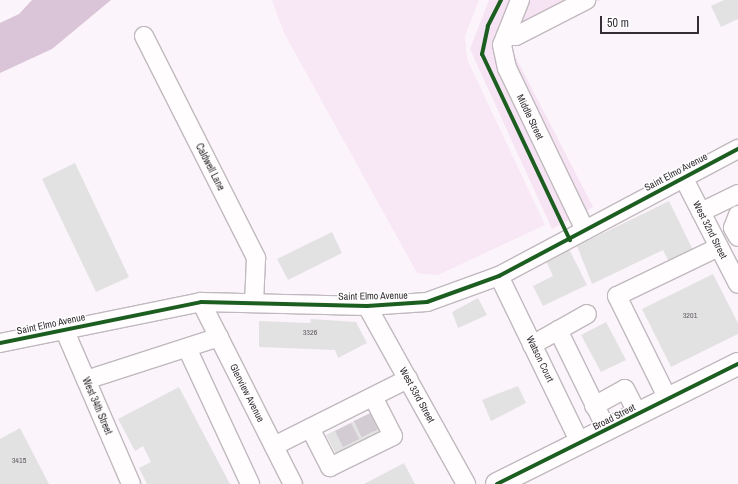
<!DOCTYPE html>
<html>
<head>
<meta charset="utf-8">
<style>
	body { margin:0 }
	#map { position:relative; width:738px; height:484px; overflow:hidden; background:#fcf4fb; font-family:"Archivo Narrow",sans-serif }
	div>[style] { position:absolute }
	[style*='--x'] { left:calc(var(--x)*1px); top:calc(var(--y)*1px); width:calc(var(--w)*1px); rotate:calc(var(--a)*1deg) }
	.built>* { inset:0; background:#f8e8f5 }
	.green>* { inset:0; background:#f6e3f3 }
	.water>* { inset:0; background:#dac4d7 }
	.building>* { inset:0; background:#e3e2e3 }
	.minor-tunnel>* { height:18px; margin-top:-9px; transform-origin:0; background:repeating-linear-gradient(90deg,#d4ccd3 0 18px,transparent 0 27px) }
	.roads { filter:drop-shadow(1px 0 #c0b9be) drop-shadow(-1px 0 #c0b9be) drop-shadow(0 1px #c0b9be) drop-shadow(0 -1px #c0b9be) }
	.minor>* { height:18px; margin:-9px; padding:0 9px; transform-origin:9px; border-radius:9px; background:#fffdfe }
	.major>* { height:22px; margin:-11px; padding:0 11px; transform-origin:11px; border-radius:11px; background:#fffdfe }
	.cycleway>* { height:4px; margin:-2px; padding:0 2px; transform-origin:2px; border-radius:2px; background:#1b5e20 }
	span { translate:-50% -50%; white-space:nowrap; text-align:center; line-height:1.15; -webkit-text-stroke:3px #fff; paint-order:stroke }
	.number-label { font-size:8px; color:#605b60 }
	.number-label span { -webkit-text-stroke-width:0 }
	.street-label { font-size:10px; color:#352e34 }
	.scale { position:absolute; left:600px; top:16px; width:99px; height:18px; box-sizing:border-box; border:2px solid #352e34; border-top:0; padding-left:5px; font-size:12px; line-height:14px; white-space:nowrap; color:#352e34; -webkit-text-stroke:3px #fff; paint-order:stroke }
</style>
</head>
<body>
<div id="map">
	<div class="built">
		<div style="clip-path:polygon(272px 0,479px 0,465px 36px,467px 59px,545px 225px,438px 275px,417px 273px,284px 33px)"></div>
	</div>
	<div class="green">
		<div style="clip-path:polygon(489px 0,601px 0,520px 39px,511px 48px,593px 207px,552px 229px,470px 49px)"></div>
	</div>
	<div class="water">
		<div style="clip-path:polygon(32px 0,111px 0,52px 49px,0 73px,0 23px,19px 14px)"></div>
	</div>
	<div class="building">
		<div style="clip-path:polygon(724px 0,738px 0,738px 19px,721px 27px,711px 6px)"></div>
		<div style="clip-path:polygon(75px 163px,129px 277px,96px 292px,42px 179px)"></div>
		<div style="clip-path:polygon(669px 201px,693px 250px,669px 262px,663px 250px,592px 284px,577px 246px)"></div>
		<div style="clip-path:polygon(332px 232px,342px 253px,288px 280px,277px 259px)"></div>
		<div style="clip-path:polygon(569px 249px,587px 285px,543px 306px,533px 286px,553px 276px,546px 261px)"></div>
		<div style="clip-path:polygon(713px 274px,738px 323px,738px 334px,671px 367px,642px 309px)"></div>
		<div style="clip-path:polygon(478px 298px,487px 315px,458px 328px,452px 312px)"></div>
		<div style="clip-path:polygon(311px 319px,356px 322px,367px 343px,338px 358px,335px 350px,259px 347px,259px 321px,310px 323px)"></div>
		<div style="clip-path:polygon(606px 322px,626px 360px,601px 372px,581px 335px)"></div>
		<div style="clip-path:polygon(518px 386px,526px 403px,491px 421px,482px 400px)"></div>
		<div style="clip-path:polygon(179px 387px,230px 484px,147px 484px,139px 468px,151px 462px,143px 446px,135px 451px,118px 419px)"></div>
		<div style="clip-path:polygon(372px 412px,381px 431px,336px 454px,326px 435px)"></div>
		<div style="clip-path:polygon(20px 428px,49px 484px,0 484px,0 439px)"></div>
		<div style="clip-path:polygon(404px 463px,415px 484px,364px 484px)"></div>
	</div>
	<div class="minor-tunnel">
		<div style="--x:362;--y:417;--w:21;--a:65"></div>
		<div style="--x:343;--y:427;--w:20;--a:63"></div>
	</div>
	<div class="roads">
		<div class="minor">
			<div style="--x:520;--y:0;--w:48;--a:111.8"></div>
			<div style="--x:502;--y:45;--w:24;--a:78"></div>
			<div style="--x:507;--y:68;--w:180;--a:64.3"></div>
			<div style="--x:144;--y:36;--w:249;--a:63.2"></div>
			<div style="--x:256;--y:258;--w:45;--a:92.5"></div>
			<div style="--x:506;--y:36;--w:10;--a:0"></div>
			<div style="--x:516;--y:36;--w:79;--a:-27.2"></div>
			<div style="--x:683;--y:177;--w:120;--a:62.8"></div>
			<div style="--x:701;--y:212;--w:41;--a:-25.9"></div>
			<div style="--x:738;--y:215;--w:14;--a:111"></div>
			<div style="--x:733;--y:228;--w:10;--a:61"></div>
			<div style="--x:499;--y:276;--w:186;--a:64.1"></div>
			<div style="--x:201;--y:302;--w:204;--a:63.2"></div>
			<div style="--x:367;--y:306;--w:204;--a:60.9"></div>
			<div style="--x:64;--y:329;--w:169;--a:66.6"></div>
			<div style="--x:558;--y:330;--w:111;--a:63.9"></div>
			<div style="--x:0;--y:343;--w:205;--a:-11.5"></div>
			<div style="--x:201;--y:302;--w:166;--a:1.4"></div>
			<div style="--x:367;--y:306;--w:60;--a:-3.8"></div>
			<div style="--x:427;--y:302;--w:77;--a:-19.9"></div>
			<div style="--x:499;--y:276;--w:271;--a:-28"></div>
			<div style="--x:532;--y:345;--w:63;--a:-29.4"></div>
			<div style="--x:187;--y:348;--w:150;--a:65.1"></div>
			<div style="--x:86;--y:380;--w:140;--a:-17.9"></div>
			<div style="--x:668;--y:399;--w:115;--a:-116.3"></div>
			<div style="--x:617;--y:296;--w:113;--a:-25.7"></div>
			<div style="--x:594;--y:406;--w:35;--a:-29"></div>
			<div style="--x:625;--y:389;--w:28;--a:63"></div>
			<div style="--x:310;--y:428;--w:44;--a:62.9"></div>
			<div style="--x:330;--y:467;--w:70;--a:-26.2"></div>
			<div style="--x:393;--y:436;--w:44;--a:-117.1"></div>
			<div style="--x:274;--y:446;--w:150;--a:-26.6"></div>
		</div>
		<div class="major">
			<div style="--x:497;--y:484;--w:269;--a:-26.5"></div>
		</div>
	</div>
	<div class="cycleway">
		<div style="--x:501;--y:0;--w:29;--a:117"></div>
		<div style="--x:488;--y:26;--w:29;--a:102"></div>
		<div style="--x:482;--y:54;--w:206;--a:64.7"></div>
		<div style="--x:0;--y:343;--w:205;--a:-11.5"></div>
		<div style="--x:201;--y:302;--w:166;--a:1.4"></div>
		<div style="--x:367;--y:306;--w:60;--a:-3.8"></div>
		<div style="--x:427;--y:302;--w:77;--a:-19.9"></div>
		<div style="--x:499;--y:276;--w:271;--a:-28"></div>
		<div style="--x:497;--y:484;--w:269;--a:-26.5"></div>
	</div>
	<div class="number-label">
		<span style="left:690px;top:316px">3201</span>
		<span style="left:310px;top:333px">3326</span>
		<span style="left:19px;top:461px">3415</span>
	</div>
	<div class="street-label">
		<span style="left:530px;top:117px;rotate:64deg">Middle Street</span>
		<span style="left:210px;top:167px;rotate:63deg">Caldwell Lane</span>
		<span style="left:676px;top:172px;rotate:-28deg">Saint Elmo Avenue</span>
		<span style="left:710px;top:230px;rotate:63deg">West 32nd Street</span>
		<span style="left:373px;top:296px;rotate:-1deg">Saint Elmo Avenue</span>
		<span style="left:51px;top:324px;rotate:-12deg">Saint Elmo Avenue</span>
		<span style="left:540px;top:359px;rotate:64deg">Watson Court</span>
		<span style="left:247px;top:393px;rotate:63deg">Glenview Avenue</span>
		<span style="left:417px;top:395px;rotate:61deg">West 33rd Street</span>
		<span style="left:97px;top:406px;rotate:67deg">West 34th Street</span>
		<span style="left:614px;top:417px;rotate:-27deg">Broad Street</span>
	</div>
	<div class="scale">50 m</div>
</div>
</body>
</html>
